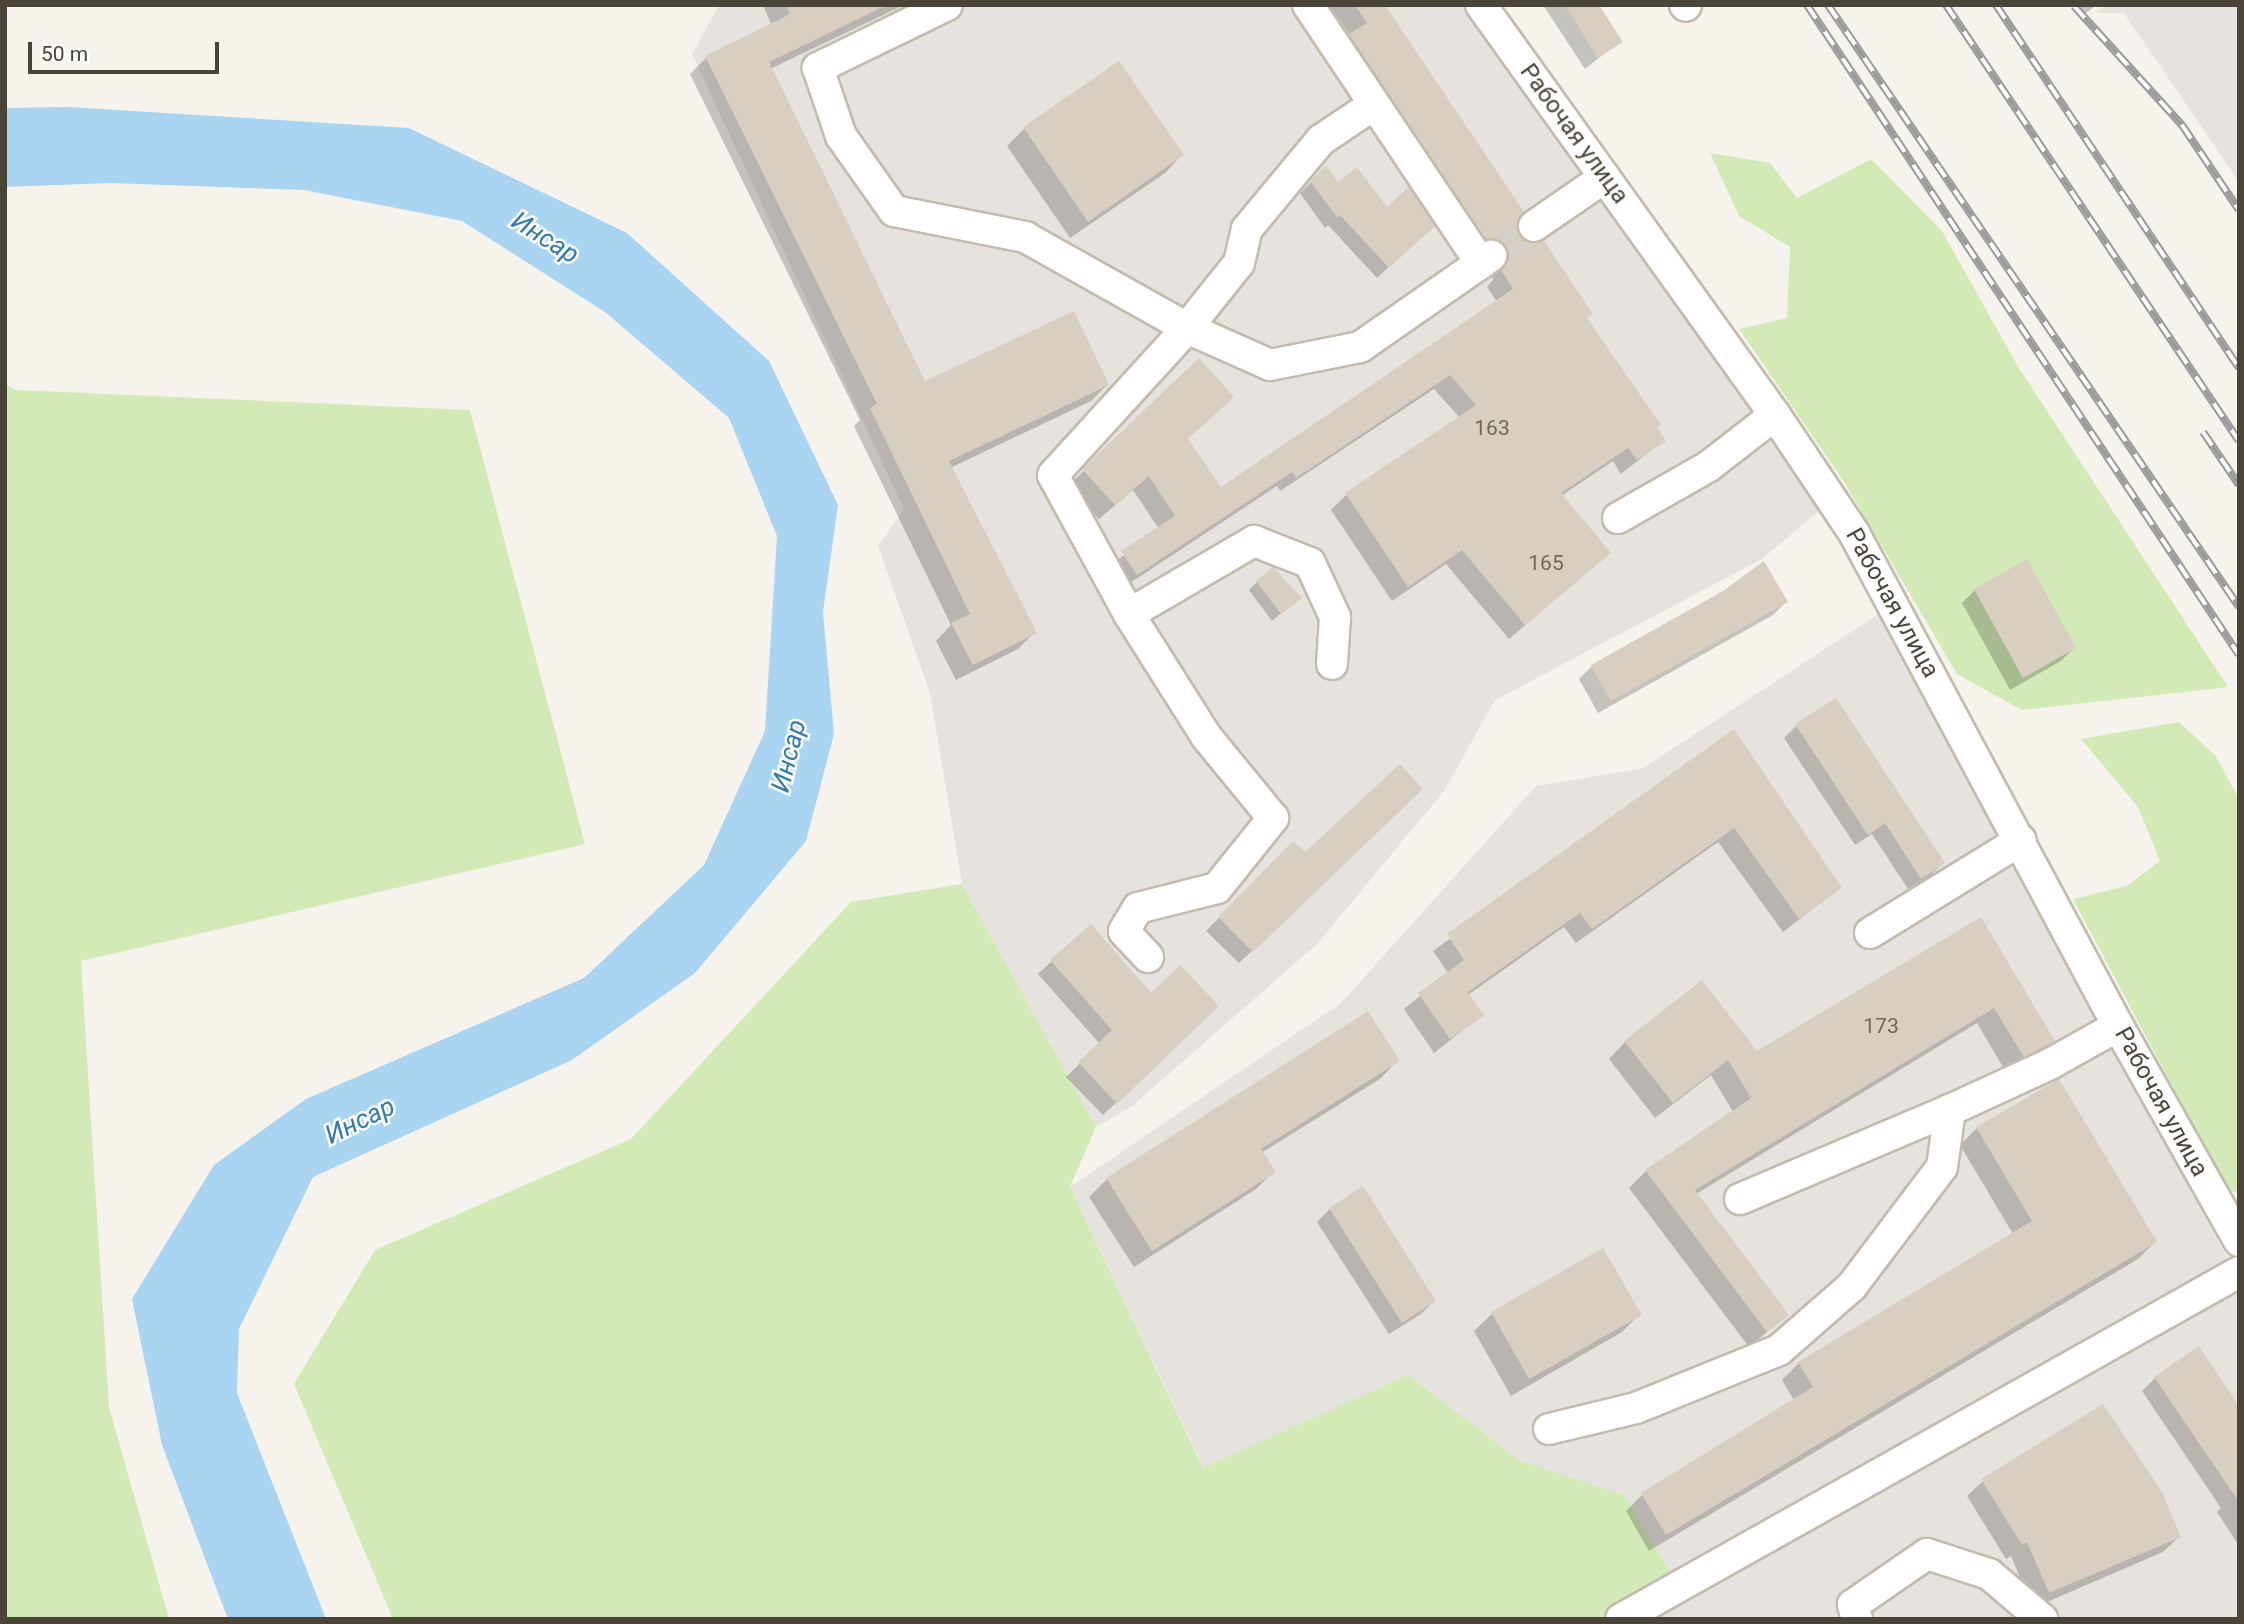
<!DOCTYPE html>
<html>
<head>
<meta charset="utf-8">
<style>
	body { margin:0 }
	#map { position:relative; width:2244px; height:1624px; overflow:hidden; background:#f6f3ec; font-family:Roboto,sans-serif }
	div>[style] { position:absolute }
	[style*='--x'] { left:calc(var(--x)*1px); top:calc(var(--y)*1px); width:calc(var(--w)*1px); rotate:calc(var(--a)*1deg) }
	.industrial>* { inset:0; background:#e6e2dd }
	.green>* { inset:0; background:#d2eab5 }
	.water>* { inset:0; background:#a9d4f2 }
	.shadow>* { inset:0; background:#0003 }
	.building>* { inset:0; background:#d8cfc1 }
	.minor-tunnel>* { height:30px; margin-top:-15px; transform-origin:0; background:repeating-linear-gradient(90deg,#d4d0c8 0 30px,transparent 0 45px) }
	.roads { filter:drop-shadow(2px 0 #c2bbae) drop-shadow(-2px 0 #c2bbae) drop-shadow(0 2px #c2bbae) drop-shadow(0 -2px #c2bbae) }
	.minor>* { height:30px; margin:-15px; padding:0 15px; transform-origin:15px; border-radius:15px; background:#fff }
	.rail>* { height:8px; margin-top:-4px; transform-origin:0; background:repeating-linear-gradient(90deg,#fff 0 16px,#9a9a9a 0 32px); box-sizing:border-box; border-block:2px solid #9a9a9a }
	span { translate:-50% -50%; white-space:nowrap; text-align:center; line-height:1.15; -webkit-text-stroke:5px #fff; paint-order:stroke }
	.number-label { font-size:21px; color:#6e675b }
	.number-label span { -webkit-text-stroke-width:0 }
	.street-label { font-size:24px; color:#4b4439 }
	.water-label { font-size:26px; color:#2e7ab2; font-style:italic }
	.frame { position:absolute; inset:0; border:7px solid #4b4439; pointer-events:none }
	.scale { position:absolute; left:28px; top:42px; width:191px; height:32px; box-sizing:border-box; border:4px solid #4b4439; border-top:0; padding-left:9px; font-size:21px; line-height:24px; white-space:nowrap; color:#4b4439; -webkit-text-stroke:5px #fff; paint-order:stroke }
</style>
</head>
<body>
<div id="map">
	<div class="industrial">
		<div style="clip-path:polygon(719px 5px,1465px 5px,1821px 509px,1762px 559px,1495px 700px,1444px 791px,1317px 944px,1131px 1107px,1096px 1127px,962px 884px,930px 693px,878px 546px,904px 509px,692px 54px)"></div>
		<div style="clip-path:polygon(2107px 5px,2239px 5px,2239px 182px,2124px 13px,2095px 13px)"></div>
		<div style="clip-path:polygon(1880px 613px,2228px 1260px,1670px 1572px,1624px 1495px,1519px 1460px,1408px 1375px,1204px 1468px,1070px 1187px,1341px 1003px,1536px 786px,1643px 768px)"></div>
		<div style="clip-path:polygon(2239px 1291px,2239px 1619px,1645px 1619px,1679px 1599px)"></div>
	</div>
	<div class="green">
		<div style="clip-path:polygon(1710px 153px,1770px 163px,1797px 198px,1871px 159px,1942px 231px,2017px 365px,2228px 687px,2022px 710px,1957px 674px,1843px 480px,1739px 329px,1787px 318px,1790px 247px,1739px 216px)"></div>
		<div style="clip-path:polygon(5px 384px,15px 390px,470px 410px,585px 844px,81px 961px,109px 1407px,169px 1619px,5px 1619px)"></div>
		<div style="clip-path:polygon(2179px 722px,2215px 755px,2239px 799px,2239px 1192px,2228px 1191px,2073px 899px,2127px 886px,2160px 861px,2138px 807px,2081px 739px)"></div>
		<div style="clip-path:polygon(962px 884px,1096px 1127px,1070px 1187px,1203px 1468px,1408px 1375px,1519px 1460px,1624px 1495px,1670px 1572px,1679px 1599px,1645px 1619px,393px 1619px,294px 1384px,375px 1250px,631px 1139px,851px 902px)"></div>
	</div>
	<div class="water">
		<div style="clip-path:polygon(67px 107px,409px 128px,627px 233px,769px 361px,838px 505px,823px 612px,834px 734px,806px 841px,695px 973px,572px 1060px,313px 1177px,239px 1329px,237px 1393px,326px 1619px,228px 1619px,162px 1445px,132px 1299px,214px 1165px,306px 1099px,584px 978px,704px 865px,765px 731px,777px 536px,729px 418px,605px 312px,462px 221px,304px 190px,110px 183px,5px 187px,5px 108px)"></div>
	</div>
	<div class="shadow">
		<div style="clip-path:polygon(763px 5px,904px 5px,770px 69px,925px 383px,1107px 385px,1091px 401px,950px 468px,1035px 632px,1018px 649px,956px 680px,936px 641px,951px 625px,854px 426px,860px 420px,690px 74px,707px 57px,771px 24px)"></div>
		<div style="clip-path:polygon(1329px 5px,1383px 5px,1516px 219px,1518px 236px,1586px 319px,1663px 441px,1621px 474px,1613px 461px,1561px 496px,1609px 553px,1509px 639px,1446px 564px,1392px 601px,1331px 510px,1346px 495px,1460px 418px,1434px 389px,1280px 491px,1277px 486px,1121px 589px,1107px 568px,1159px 529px,1133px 490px,1099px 519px,1068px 486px,1199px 360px,1186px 440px,1221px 489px,1497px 302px,1487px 287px,1493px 280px,1491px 262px,1335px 51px,1350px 35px)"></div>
		<div style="clip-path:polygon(1543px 5px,1597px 5px,1620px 41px,1585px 69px)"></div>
		<div style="clip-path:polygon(2076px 5px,2097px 5px,2083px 15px)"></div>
		<div style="clip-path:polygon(1119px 63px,1182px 155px,1165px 173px,1070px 238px,1007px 146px,1024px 129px)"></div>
		<div style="clip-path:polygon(1325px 169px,1337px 185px,1387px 210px,1421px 237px,1377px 278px,1328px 225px,1325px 228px,1300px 193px)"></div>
		<div style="clip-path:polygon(1257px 582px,1299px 598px,1272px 621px,1249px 590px)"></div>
		<div style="clip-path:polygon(1975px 590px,2074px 648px,2061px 661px,2010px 690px,1962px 603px)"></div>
		<div style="clip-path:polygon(1786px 602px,1773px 615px,1598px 713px,1579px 679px,1592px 666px)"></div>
		<div style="clip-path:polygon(1796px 726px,1943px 863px,1931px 875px,1908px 889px,1872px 834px,1855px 845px,1784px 738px)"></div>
		<div style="clip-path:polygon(1734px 732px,1840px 888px,1783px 932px,1718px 842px,1576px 943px,1564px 927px,1468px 995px,1482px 1015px,1434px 1053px,1404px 1009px,1448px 973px,1433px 951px)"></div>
		<div style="clip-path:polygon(1408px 802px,1239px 963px,1206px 931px,1293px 843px,1305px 854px)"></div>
		<div style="clip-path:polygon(1980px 920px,2053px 1041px,2036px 1058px,2006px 1072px,1977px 1023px,1696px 1194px,1787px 1315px,1749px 1347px,1629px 1188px,1646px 1171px,1733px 1112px,1711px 1075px,1655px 1118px,1609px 1059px,1625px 1042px,1757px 1053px)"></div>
		<div style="clip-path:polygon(1090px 926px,1151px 995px,1204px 1019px,1103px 1115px,1066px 1077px,1100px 1044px,1038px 974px)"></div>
		<div style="clip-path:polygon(1368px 1014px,1397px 1061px,1380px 1079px,1261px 1153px,1273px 1172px,1256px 1189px,1134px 1267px,1089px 1197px,1107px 1179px)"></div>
		<div style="clip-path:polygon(2058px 1081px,2155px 1242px,2138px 1259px,1649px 1551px,1626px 1511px,1643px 1494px,1794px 1400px,1782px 1380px,1799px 1363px,2013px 1234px,1960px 1145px,1977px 1128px)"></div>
		<div style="clip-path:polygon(1330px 1209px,1434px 1301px,1421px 1314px,1389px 1334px,1317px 1222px)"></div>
		<div style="clip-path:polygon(1602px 1250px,1639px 1315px,1622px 1332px,1511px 1396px,1474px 1331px,1492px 1314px)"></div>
		<div style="clip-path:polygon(2155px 1378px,2239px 1409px,2239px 1546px,2217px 1512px,2221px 1508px,2142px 1391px)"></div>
		<div style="clip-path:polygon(1983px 1481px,2179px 1537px,2163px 1552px,2033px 1608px,2011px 1556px,2006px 1559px,1967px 1496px)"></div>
	</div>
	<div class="building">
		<div style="clip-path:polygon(786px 5px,887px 5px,769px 62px,925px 381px,1074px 311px,1109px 385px,949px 461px,1037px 633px,973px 665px,951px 623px,970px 614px,870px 408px,877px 404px,705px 56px,790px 14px)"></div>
		<div style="clip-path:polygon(1355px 5px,1385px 5px,1524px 212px,1518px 219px,1519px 235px,1527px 242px,1544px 241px,1593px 314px,1587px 318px,1661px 425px,1657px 427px,1666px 441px,1637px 460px,1628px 448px,1561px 493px,1611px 553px,1525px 625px,1462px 550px,1408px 587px,1345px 493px,1476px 405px,1450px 375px,1296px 478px,1292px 472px,1137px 575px,1121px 551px,1175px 516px,1149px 476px,1115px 505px,1082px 469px,1199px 358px,1234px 397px,1188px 439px,1221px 487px,1513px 289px,1501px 270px,1507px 263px,1506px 247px,1498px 240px,1486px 240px,1349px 34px,1367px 23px)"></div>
		<div style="clip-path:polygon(1565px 5px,1599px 5px,1623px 42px,1598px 58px)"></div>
		<div style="clip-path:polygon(1119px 61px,1184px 155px,1088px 222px,1023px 127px)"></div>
		<div style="clip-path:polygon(1326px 166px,1338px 182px,1357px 167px,1387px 207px,1409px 187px,1435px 226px,1389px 268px,1340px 215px,1337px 217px,1310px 181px)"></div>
		<div style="clip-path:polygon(2027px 559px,2076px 648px,2023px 678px,1974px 589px)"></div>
		<div style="clip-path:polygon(1764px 561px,1788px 602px,1611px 701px,1591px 665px,1723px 591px)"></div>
		<div style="clip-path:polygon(1273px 567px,1302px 598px,1281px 614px,1256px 581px)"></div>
		<div style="clip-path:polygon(1836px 698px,1945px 863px,1921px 879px,1885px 823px,1868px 835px,1795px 724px)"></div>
		<div style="clip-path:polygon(1734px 729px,1842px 888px,1799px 919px,1734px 828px,1592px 929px,1580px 913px,1468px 992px,1484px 1016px,1450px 1039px,1418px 993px,1464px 960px,1447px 934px)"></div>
		<div style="clip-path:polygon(1400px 764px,1423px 789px,1253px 952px,1218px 917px,1293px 841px,1305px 852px)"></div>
		<div style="clip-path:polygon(1981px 917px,2055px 1041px,2024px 1057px,1994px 1008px,1695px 1190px,1789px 1315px,1767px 1332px,1645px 1170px,1751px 1098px,1728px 1060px,1673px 1103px,1624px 1041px,1702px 980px,1757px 1051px)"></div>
		<div style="clip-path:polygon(1091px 924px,1151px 993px,1180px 965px,1219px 1006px,1117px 1104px,1078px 1062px,1112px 1030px,1050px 960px)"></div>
		<div style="clip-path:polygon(1368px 1011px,1400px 1061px,1261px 1149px,1276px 1172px,1152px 1251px,1106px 1178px)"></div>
		<div style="clip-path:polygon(2059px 1079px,2157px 1242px,1666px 1535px,1641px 1493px,1813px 1387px,1798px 1362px,2032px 1221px,1976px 1127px)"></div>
		<div style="clip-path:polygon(1363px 1186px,1436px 1301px,1402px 1323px,1329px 1208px)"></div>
		<div style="clip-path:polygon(1603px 1248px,1642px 1315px,1529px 1379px,1491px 1312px)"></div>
		<div style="clip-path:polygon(2199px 1346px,2239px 1406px,2239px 1502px,2154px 1377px)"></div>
		<div style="clip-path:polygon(2103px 1404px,2162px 1492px,2181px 1537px,2049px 1593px,2027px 1542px,2022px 1545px,1981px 1479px)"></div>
	</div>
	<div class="minor-tunnel">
		<div style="--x:1491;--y:256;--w:52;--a:-34.9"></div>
	</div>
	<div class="roads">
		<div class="minor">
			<div style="--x:947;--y:5;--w:144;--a:154"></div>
			<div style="--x:818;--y:68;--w:72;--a:71.3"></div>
			<div style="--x:841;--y:136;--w:92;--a:54.8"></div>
			<div style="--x:894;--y:211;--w:134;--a:11.2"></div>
			<div style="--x:1025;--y:237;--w:186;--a:29.3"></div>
			<div style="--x:1187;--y:328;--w:83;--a:-51.3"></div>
			<div style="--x:1239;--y:263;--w:35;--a:-77"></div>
			<div style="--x:1247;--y:229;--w:116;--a:-50.3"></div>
			<div style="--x:1321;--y:140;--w:63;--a:-33.9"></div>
			<div style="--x:1308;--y:5;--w:311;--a:56.2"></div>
			<div style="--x:1481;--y:5;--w:505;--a:54.36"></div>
			<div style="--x:1775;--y:415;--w:142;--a:56.2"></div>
			<div style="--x:1854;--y:533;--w:559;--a:61.83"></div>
			<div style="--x:2118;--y:1026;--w:247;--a:60.6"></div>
			<div style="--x:1685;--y:5;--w:1;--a:45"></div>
			<div style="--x:1534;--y:226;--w:86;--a:-34.6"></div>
			<div style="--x:1618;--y:518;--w:105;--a:-29.7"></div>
			<div style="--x:1709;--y:466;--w:83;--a:-37.7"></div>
			<div style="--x:1129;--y:614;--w:145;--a:-30.3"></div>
			<div style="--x:1254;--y:541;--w:60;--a:21.4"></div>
			<div style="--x:1310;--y:563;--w:60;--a:65.2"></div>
			<div style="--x:1335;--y:617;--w:47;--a:93.7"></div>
			<div style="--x:1870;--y:933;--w:177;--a:-31.6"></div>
			<div style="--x:1148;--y:957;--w:35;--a:-133"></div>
			<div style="--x:1124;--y:931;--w:27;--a:-59"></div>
			<div style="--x:1138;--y:908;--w:81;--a:-14.2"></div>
			<div style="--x:1217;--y:888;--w:90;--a:-51.3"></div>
			<div style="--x:1273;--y:818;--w:106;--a:-129.3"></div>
			<div style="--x:1206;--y:736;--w:144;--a:-122.3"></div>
			<div style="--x:1129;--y:614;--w:158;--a:-118.7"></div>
			<div style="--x:1053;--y:475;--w:199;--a:-47.6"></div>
			<div style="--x:1187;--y:328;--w:91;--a:24"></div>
			<div style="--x:1270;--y:365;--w:92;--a:-11.3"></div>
			<div style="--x:1360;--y:347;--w:160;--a:-34.8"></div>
			<div style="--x:1740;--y:1199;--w:228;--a:-23"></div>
			<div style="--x:1950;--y:1110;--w:110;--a:-24.7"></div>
			<div style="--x:2050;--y:1064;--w:78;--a:-29.2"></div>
			<div style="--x:1549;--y:1429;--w:89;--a:-13.6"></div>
			<div style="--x:1636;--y:1408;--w:154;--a:-22.1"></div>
			<div style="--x:1779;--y:1350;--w:97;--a:-41.2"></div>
			<div style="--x:1852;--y:1286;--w:149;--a:-52.9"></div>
			<div style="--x:1942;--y:1167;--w:58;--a:-82"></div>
			<div style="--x:1621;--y:1619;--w:709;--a:-29.31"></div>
			<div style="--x:1857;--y:1619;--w:15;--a:-106"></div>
			<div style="--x:1853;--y:1605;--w:90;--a:-34.6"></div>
			<div style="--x:1927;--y:1554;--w:65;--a:17.9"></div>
			<div style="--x:1989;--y:1574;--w:70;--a:40.3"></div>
		</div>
	</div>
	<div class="rail">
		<div style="--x:1807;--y:5;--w:780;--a:56.39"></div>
		<div style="--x:1828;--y:5;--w:729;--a:55.68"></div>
		<div style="--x:1946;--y:5;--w:525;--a:56.1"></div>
		<div style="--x:1996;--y:5;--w:437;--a:56.2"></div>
		<div style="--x:2074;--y:6;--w:161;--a:47.8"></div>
		<div style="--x:2182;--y:125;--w:102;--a:56.2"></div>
		<div style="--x:2203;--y:432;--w:64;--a:55.8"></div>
	</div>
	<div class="number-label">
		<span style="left:1492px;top:428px">163</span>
		<span style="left:1546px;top:563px">165</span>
		<span style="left:1881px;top:1026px">173</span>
	</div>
	<div class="street-label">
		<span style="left:1574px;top:134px;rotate:54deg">Рабочая улица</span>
		<span style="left:1892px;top:603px;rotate:61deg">Рабочая улица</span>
		<span style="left:2161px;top:1102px;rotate:61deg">Рабочая улица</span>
	</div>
	<div class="water-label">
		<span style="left:545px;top:238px;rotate:32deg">Инсар</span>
		<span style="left:789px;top:756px;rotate:-76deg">Инсар</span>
		<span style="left:360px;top:1121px;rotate:-26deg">Инсар</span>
	</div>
	<div class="frame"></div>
	<div class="scale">50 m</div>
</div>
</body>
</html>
